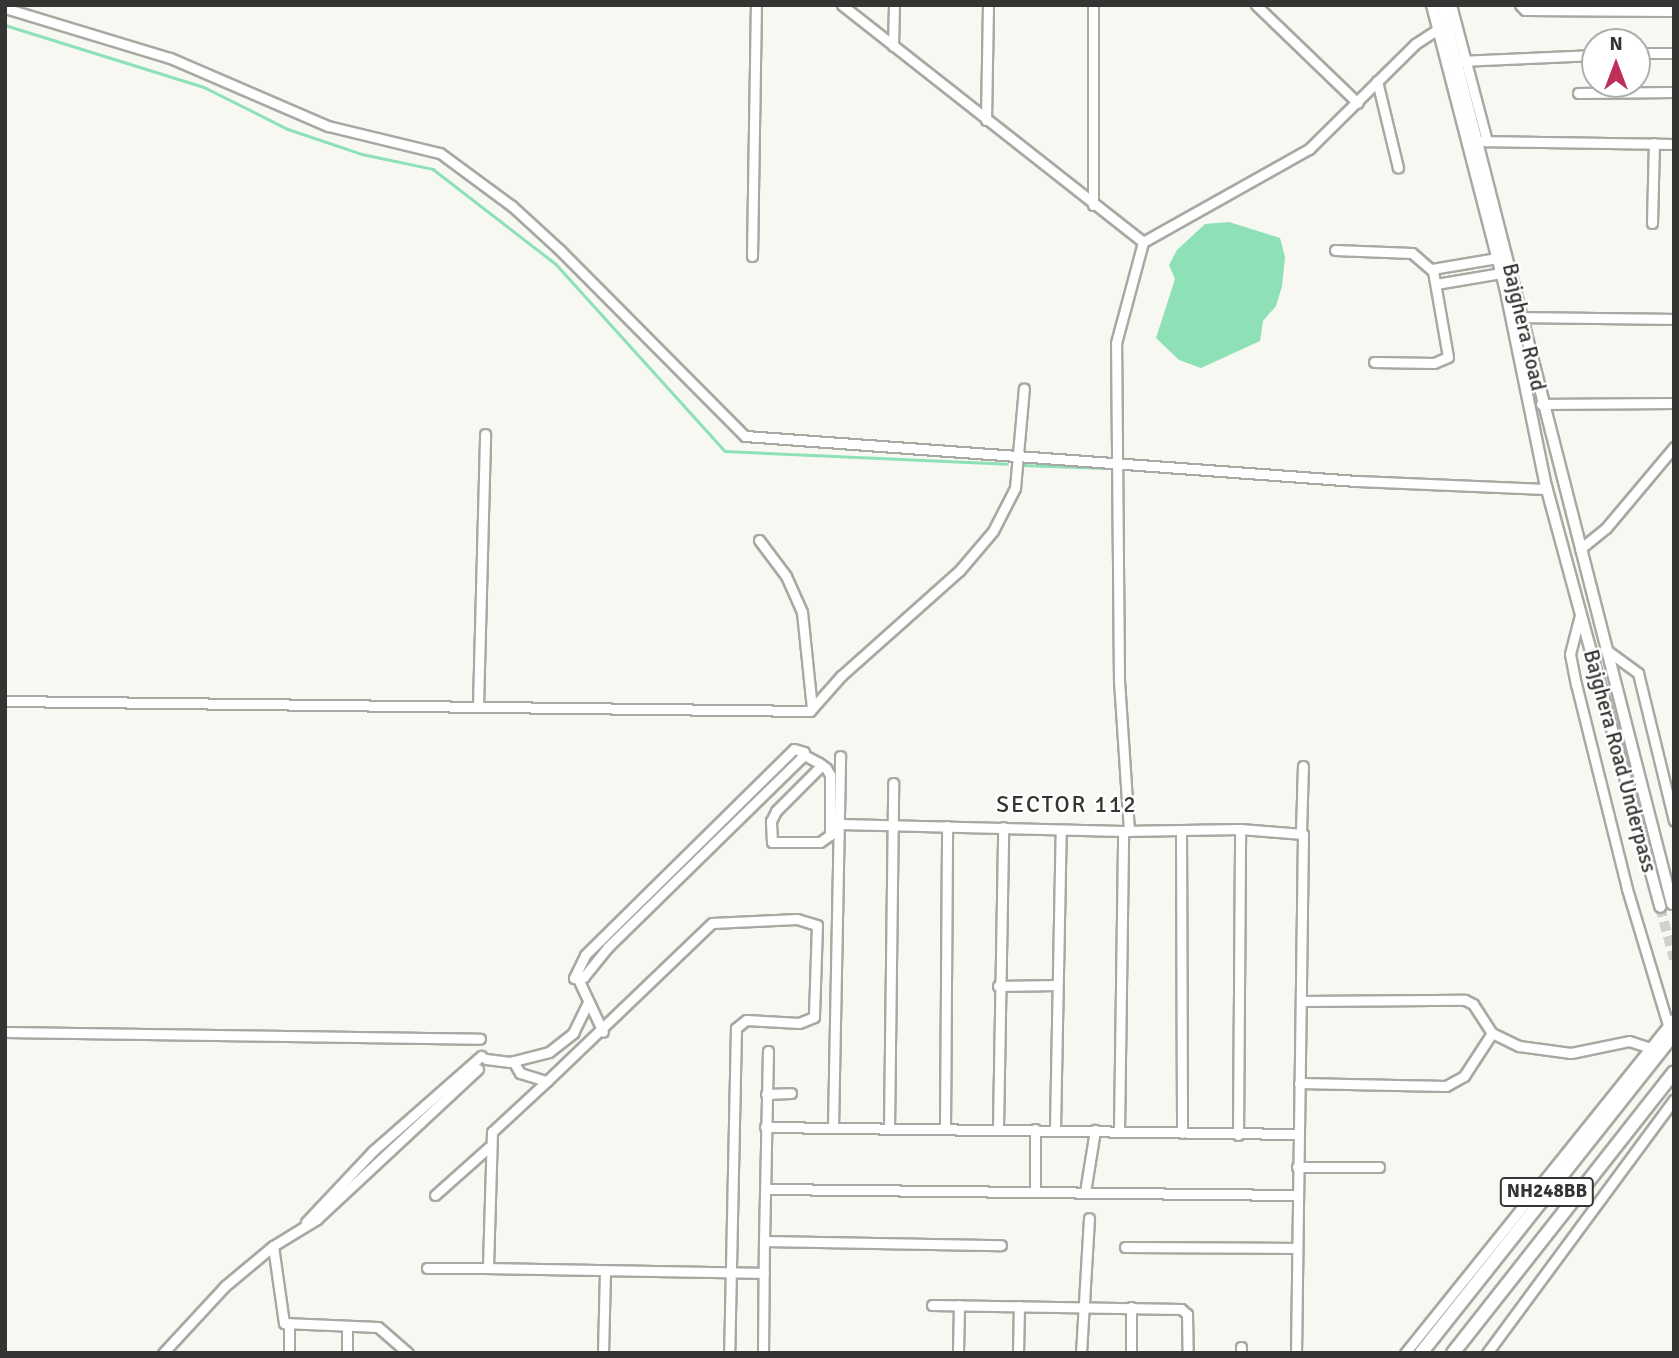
<!DOCTYPE html>
<html>
<head>
<meta charset="utf-8">
<style>
	body { margin:0 }
	#map { position:relative; width:1679px; height:1358px; overflow:hidden; background:#f6f8f1; font-family:Signika,sans-serif }
	div>[style] { position:absolute }
	[style*='--x'] { left:calc(var(--x)*1px); top:calc(var(--y)*1px); width:calc(var(--w)*1px); rotate:calc(var(--a)*1deg) }
	.water>* { inset:0; background:#8ee0b7 }
	.stream>* { height:2.5px; margin:-1.25px; padding:0 1.25px; transform-origin:1.25px; border-radius:1.25px; background:#8ee0b7 }
	.major-tunnel>* { height:10px; margin-top:-5px; transform-origin:0; background:repeating-linear-gradient(90deg,#cfd1cb 0 10px,transparent 0 15px) }
	.roads { filter:drop-shadow(2px 0 #a7a9a2) drop-shadow(-2px 0 #a7a9a2) drop-shadow(0 2px #a7a9a2) drop-shadow(0 -2px #a7a9a2) }
	.minor>* { height:9px; margin:-4.5px; padding:0 4.5px; transform-origin:4.5px; border-radius:4.5px; background:#fff }
	.major>* { height:10px; margin:-5px; padding:0 5px; transform-origin:5px; border-radius:5px; background:#fff }
	.highway>* { height:12px; margin:-6px; padding:0 6px; transform-origin:6px; border-radius:6px; background:#fff }
	span { translate:-50% -50%; white-space:nowrap; text-align:center; line-height:1.15; -webkit-text-stroke:5px #fff; paint-order:stroke }
	.shield-label span { padding:2px 5px; background:#fff; border:2px solid; border-radius:5px; -webkit-text-stroke-width:0 }
	.shield-label { font-size:19px; color:#343532; font-weight:700 }
	.street-label { font-size:21px; color:#343532 }
	.neighbourhood-label { font-size:23px; color:#343532; letter-spacing:2px }
	.frame { position:absolute; inset:0; border:7px solid #343532; pointer-events:none }
	.north { position:absolute; left:1581px; top:28px; width:70px; height:70px; box-sizing:border-box; background:#fff; border:2px solid #aeaead; border-radius:50%; rotate:0deg; font-size:19px; font-weight:700; line-height:28px; text-align:center; color:#343532 }
	.north::after { content:''; display:block; margin:auto; width:24px; height:32px; background:#bd2e59; clip-path:polygon(50% 0,100% 100%,50% 72%,0 100%) }
</style>
</head>
<body>
<div id="map">
	<div class="water">
		<div style="clip-path:polygon(1229px 222px,1280px 238px,1285px 257px,1282px 286px,1276px 306px,1263px 321px,1260px 341px,1201px 368px,1179px 360px,1156px 338px,1175px 279px,1169px 265px,1177px 250px,1205px 224px)"></div>
	</div>
	<div class="stream">
		<div style="--x:5;--y:25;--w:208;--a:17.3"></div>
		<div style="--x:204;--y:87;--w:94;--a:26.6"></div>
		<div style="--x:288;--y:129;--w:78;--a:18.7"></div>
		<div style="--x:362;--y:154;--w:73;--a:11.9"></div>
		<div style="--x:433;--y:169;--w:155;--a:37.7"></div>
		<div style="--x:556;--y:264;--w:252;--a:47.9"></div>
		<div style="--x:725;--y:451;--w:282;--a:2.6"></div>
		<div style="--x:1021;--y:465;--w:86;--a:2"></div>
	</div>
	<div class="major-tunnel">
		<div style="--x:1660;--y:907;--w:54;--a:74.9"></div>
	</div>
	<div class="roads">
		<div class="minor">
			<div style="--x:842;--y:5;--w:383;--a:38.2"></div>
			<div style="--x:1093;--y:5;--w:200;--a:90"></div>
			<div style="--x:1256;--y:5;--w:141;--a:43.9"></div>
			<div style="--x:1451;--y:5;--w:141;--a:75.2"></div>
			<div style="--x:1520;--y:5;--w:7;--a:45"></div>
			<div style="--x:1525;--y:10;--w:149;--a:0.4"></div>
			<div style="--x:5;--y:8;--w:172;--a:16.9"></div>
			<div style="--x:170;--y:58;--w:172;--a:23.3"></div>
			<div style="--x:328;--y:126;--w:115;--a:13.6"></div>
			<div style="--x:440;--y:153;--w:89;--a:36.4"></div>
			<div style="--x:512;--y:206;--w:65;--a:42.5"></div>
			<div style="--x:560;--y:250;--w:262;--a:45.2"></div>
			<div style="--x:745;--y:436;--w:613;--a:4.21"></div>
			<div style="--x:1356;--y:481;--w:191;--a:2.4"></div>
			<div style="--x:893;--y:46;--w:41;--a:-88.6"></div>
			<div style="--x:1637;--y:53;--w:37;--a:0"></div>
			<div style="--x:1460;--y:61;--w:135;--a:-2.5"></div>
			<div style="--x:1377;--y:81;--w:89;--a:76.4"></div>
			<div style="--x:1578;--y:93;--w:96;--a:-0.6"></div>
			<div style="--x:986;--y:120;--w:115;--a:-89"></div>
			<div style="--x:1477;--y:141;--w:197;--a:0.9"></div>
			<div style="--x:1652;--y:223;--w:80;--a:-88.6"></div>
			<div style="--x:1143;--y:242;--w:190;--a:-29.3"></div>
			<div style="--x:1309;--y:149;--w:149;--a:-44.7"></div>
			<div style="--x:1415;--y:44;--w:33;--a:-33"></div>
			<div style="--x:1335;--y:250;--w:77;--a:2.2"></div>
			<div style="--x:1412;--y:253;--w:28;--a:41"></div>
			<div style="--x:1433;--y:271;--w:87;--a:80.1"></div>
			<div style="--x:1448;--y:357;--w:15;--a:157"></div>
			<div style="--x:1434;--y:363;--w:60;--a:-179"></div>
			<div style="--x:752;--y:256;--w:251;--a:-89.1"></div>
			<div style="--x:1432;--y:269;--w:66;--a:-9.6"></div>
			<div style="--x:1436;--y:284;--w:66;--a:-9.6"></div>
			<div style="--x:1520;--y:317;--w:154;--a:0.7"></div>
			<div style="--x:1541;--y:404;--w:129;--a:-0.4"></div>
			<div style="--x:759;--y:540;--w:45;--a:53.1"></div>
			<div style="--x:786;--y:576;--w:39;--a:66"></div>
			<div style="--x:802;--y:612;--w:97;--a:84.1"></div>
			<div style="--x:1580;--y:549;--w:33;--a:-39"></div>
			<div style="--x:1606;--y:528;--w:106;--a:-50"></div>
			<div style="--x:1580;--y:615;--w:40;--a:104.4"></div>
			<div style="--x:1570;--y:654;--w:31;--a:79"></div>
			<div style="--x:1576;--y:684;--w:211;--a:76"></div>
			<div style="--x:1627;--y:889;--w:142;--a:73.2"></div>
			<div style="--x:1605;--y:649;--w:41;--a:36"></div>
			<div style="--x:1638;--y:673;--w:152;--a:76.3"></div>
			<div style="--x:5;--y:701;--w:805;--a:0.71"></div>
			<div style="--x:810;--y:711;--w:47;--a:-48.5"></div>
			<div style="--x:841;--y:676;--w:158;--a:-41.7"></div>
			<div style="--x:959;--y:571;--w:52;--a:-49.6"></div>
			<div style="--x:993;--y:531;--w:48;--a:-62.9"></div>
			<div style="--x:1015;--y:488;--w:100;--a:-84.9"></div>
			<div style="--x:478;--y:706;--w:272;--a:-88.5"></div>
			<div style="--x:794;--y:749;--w:10;--a:17"></div>
			<div style="--x:804;--y:752;--w:7;--a:117"></div>
			<div style="--x:801;--y:758;--w:270;--a:135.6"></div>
			<div style="--x:608;--y:947;--w:38;--a:129"></div>
			<div style="--x:584;--y:977;--w:10;--a:174"></div>
			<div style="--x:574;--y:978;--w:25;--a:-64"></div>
			<div style="--x:585;--y:955;--w:293;--a:-44.6"></div>
			<div style="--x:804;--y:755;--w:17;--a:28"></div>
			<div style="--x:819;--y:763;--w:9;--a:36"></div>
			<div style="--x:826;--y:768;--w:8;--a:60"></div>
			<div style="--x:830;--y:775;--w:60;--a:90"></div>
			<div style="--x:830;--y:835;--w:12;--a:145"></div>
			<div style="--x:820;--y:842;--w:48;--a:180"></div>
			<div style="--x:772;--y:842;--w:21;--a:-93"></div>
			<div style="--x:771;--y:821;--w:11;--a:-63"></div>
			<div style="--x:776;--y:811;--w:65;--a:-45"></div>
			<div style="--x:840;--y:824;--w:283;--a:1.4"></div>
			<div style="--x:1123;--y:831;--w:117;--a:-1"></div>
			<div style="--x:1240;--y:829;--w:63;--a:4.5"></div>
			<div style="--x:1303;--y:834;--w:519;--a:90.77"></div>
			<div style="--x:1181;--y:830;--w:303;--a:89.8"></div>
			<div style="--x:1129;--y:831;--w:152;--a:-93.8"></div>
			<div style="--x:1119;--y:679;--w:336;--a:-90.5"></div>
			<div style="--x:1116;--y:343;--w:105;--a:-75"></div>
			<div style="--x:1301;--y:832;--w:66;--a:-88.3"></div>
			<div style="--x:579;--y:981;--w:56;--a:64.8"></div>
			<div style="--x:998;--y:986;--w:59;--a:-1"></div>
			<div style="--x:1302;--y:1001;--w:163;--a:-0.4"></div>
			<div style="--x:1465;--y:1000;--w:9;--a:27"></div>
			<div style="--x:1473;--y:1004;--w:35;--a:57"></div>
			<div style="--x:1492;--y:1033;--w:30;--a:26"></div>
			<div style="--x:1519;--y:1046;--w:52;--a:7.7"></div>
			<div style="--x:1571;--y:1053;--w:59;--a:-11.7"></div>
			<div style="--x:1629;--y:1041;--w:22;--a:18"></div>
			<div style="--x:5;--y:1032;--w:475;--a:0.8"></div>
			<div style="--x:768;--y:1051;--w:190;--a:91.2"></div>
			<div style="--x:764;--y:1241;--w:237;--a:1"></div>
			<div style="--x:486;--y:1059;--w:24;--a:7"></div>
			<div style="--x:510;--y:1062;--w:40;--a:-14.4"></div>
			<div style="--x:549;--y:1052;--w:31;--a:-38"></div>
			<div style="--x:573;--y:1033;--w:34;--a:-64"></div>
			<div style="--x:513;--y:1061;--w:14;--a:60"></div>
			<div style="--x:520;--y:1073;--w:28;--a:17"></div>
			<div style="--x:547;--y:1081;--w:228;--a:-43.8"></div>
			<div style="--x:712;--y:923;--w:85;--a:-2.7"></div>
			<div style="--x:797;--y:919;--w:21;--a:17"></div>
			<div style="--x:817;--y:925;--w:92;--a:91.9"></div>
			<div style="--x:814;--y:1017;--w:16;--a:158"></div>
			<div style="--x:799;--y:1023;--w:53;--a:-176.8"></div>
			<div style="--x:746;--y:1020;--w:13;--a:141"></div>
			<div style="--x:736;--y:1028;--w:325;--a:91.2"></div>
			<div style="--x:547;--y:1081;--w:75;--a:137.2"></div>
			<div style="--x:492;--y:1132;--w:136;--a:91.7"></div>
			<div style="--x:488;--y:1268;--w:276;--a:1"></div>
			<div style="--x:1299;--y:1083;--w:147;--a:1.2"></div>
			<div style="--x:1446;--y:1086;--w:21;--a:-29"></div>
			<div style="--x:1464;--y:1076;--w:51;--a:-56.9"></div>
			<div style="--x:766;--y:1094;--w:25;--a:-2"></div>
			<div style="--x:765;--y:1127;--w:532;--a:0.75"></div>
			<div style="--x:833;--y:1127;--w:371;--a:-88.9"></div>
			<div style="--x:998;--y:1128;--w:301;--a:-89"></div>
			<div style="--x:889;--y:1129;--w:346;--a:-89.3"></div>
			<div style="--x:945;--y:1129;--w:303;--a:-89.6"></div>
			<div style="--x:1035;--y:1129;--w:62;--a:90"></div>
			<div style="--x:1055;--y:1129;--w:299;--a:-88.9"></div>
			<div style="--x:1119;--y:1131;--w:300;--a:-89.2"></div>
			<div style="--x:1238;--y:1135;--w:306;--a:-89.6"></div>
			<div style="--x:1297;--y:1167;--w:82;--a:0"></div>
			<div style="--x:766;--y:1189;--w:530;--a:0.65"></div>
			<div style="--x:1085;--y:1192;--w:63;--a:-80.8"></div>
			<div style="--x:435;--y:1195;--w:72;--a:-41.6"></div>
			<div style="--x:306;--y:1222;--w:98;--a:-46.7"></div>
			<div style="--x:373;--y:1151;--w:144;--a:-41.3"></div>
			<div style="--x:273;--y:1246;--w:78;--a:81.9"></div>
			<div style="--x:284;--y:1323;--w:94;--a:2.4"></div>
			<div style="--x:378;--y:1327;--w:40;--a:41"></div>
			<div style="--x:1125;--y:1247;--w:171;--a:0.3"></div>
			<div style="--x:427;--y:1268;--w:61;--a:0"></div>
			<div style="--x:932;--y:1305;--w:249;--a:0.9"></div>
			<div style="--x:1181;--y:1309;--w:8;--a:40"></div>
			<div style="--x:1187;--y:1314;--w:39;--a:89"></div>
			<div style="--x:1131;--y:1307;--w:46;--a:90"></div>
			<div style="--x:347;--y:1327;--w:26;--a:90"></div>
			<div style="--x:163;--y:1353;--w:91;--a:-47.2"></div>
			<div style="--x:225;--y:1286;--w:62;--a:-39.8"></div>
			<div style="--x:273;--y:1246;--w:52;--a:-31.5"></div>
			<div style="--x:317;--y:1219;--w:220;--a:-43"></div>
			<div style="--x:289;--y:1353;--w:27;--a:-90"></div>
			<div style="--x:603;--y:1353;--w:82;--a:-88.6"></div>
			<div style="--x:763;--y:1353;--w:112;--a:-89.5"></div>
			<div style="--x:958;--y:1353;--w:48;--a:-88.8"></div>
			<div style="--x:1018;--y:1353;--w:47;--a:-88.8"></div>
			<div style="--x:1081;--y:1353;--w:135;--a:-86.6"></div>
			<div style="--x:1241;--y:1353;--w:6;--a:-90"></div>
			<div style="--x:1405;--y:1353;--w:430;--a:-51.2"></div>
			<div style="--x:1487;--y:1353;--w:315;--a:-53.6"></div>
		</div>
		<div class="major">
			<div style="--x:1432;--y:5;--w:291;--a:75.5"></div>
			<div style="--x:1505;--y:287;--w:203;--a:78.4"></div>
			<div style="--x:1546;--y:486;--w:436;--a:74.8"></div>
			<div style="--x:1442;--y:5;--w:928;--a:75.65"></div>
		</div>
		<div class="highway">
			<div style="--x:1421;--y:1353;--w:407;--a:-51.6"></div>
			<div style="--x:1453;--y:1353;--w:357;--a:-51.8"></div>
		</div>
	</div>
	<div class="shield-label">
		<span style="left:1547px;top:1192px">NH248BB</span>
	</div>
	<div class="street-label">
		<span style="left:1524px;top:327px;rotate:77deg">Bajghera Road</span>
		<span style="left:1620px;top:761px;rotate:75deg">Bajghera Road Underpass</span>
	</div>
	<div class="neighbourhood-label">
		<span style="left:1067px;top:805px">SECTOR 112</span>
	</div>
	<div class="frame"></div>
	<div class="north">N</div>
</div>
</body>
</html>
